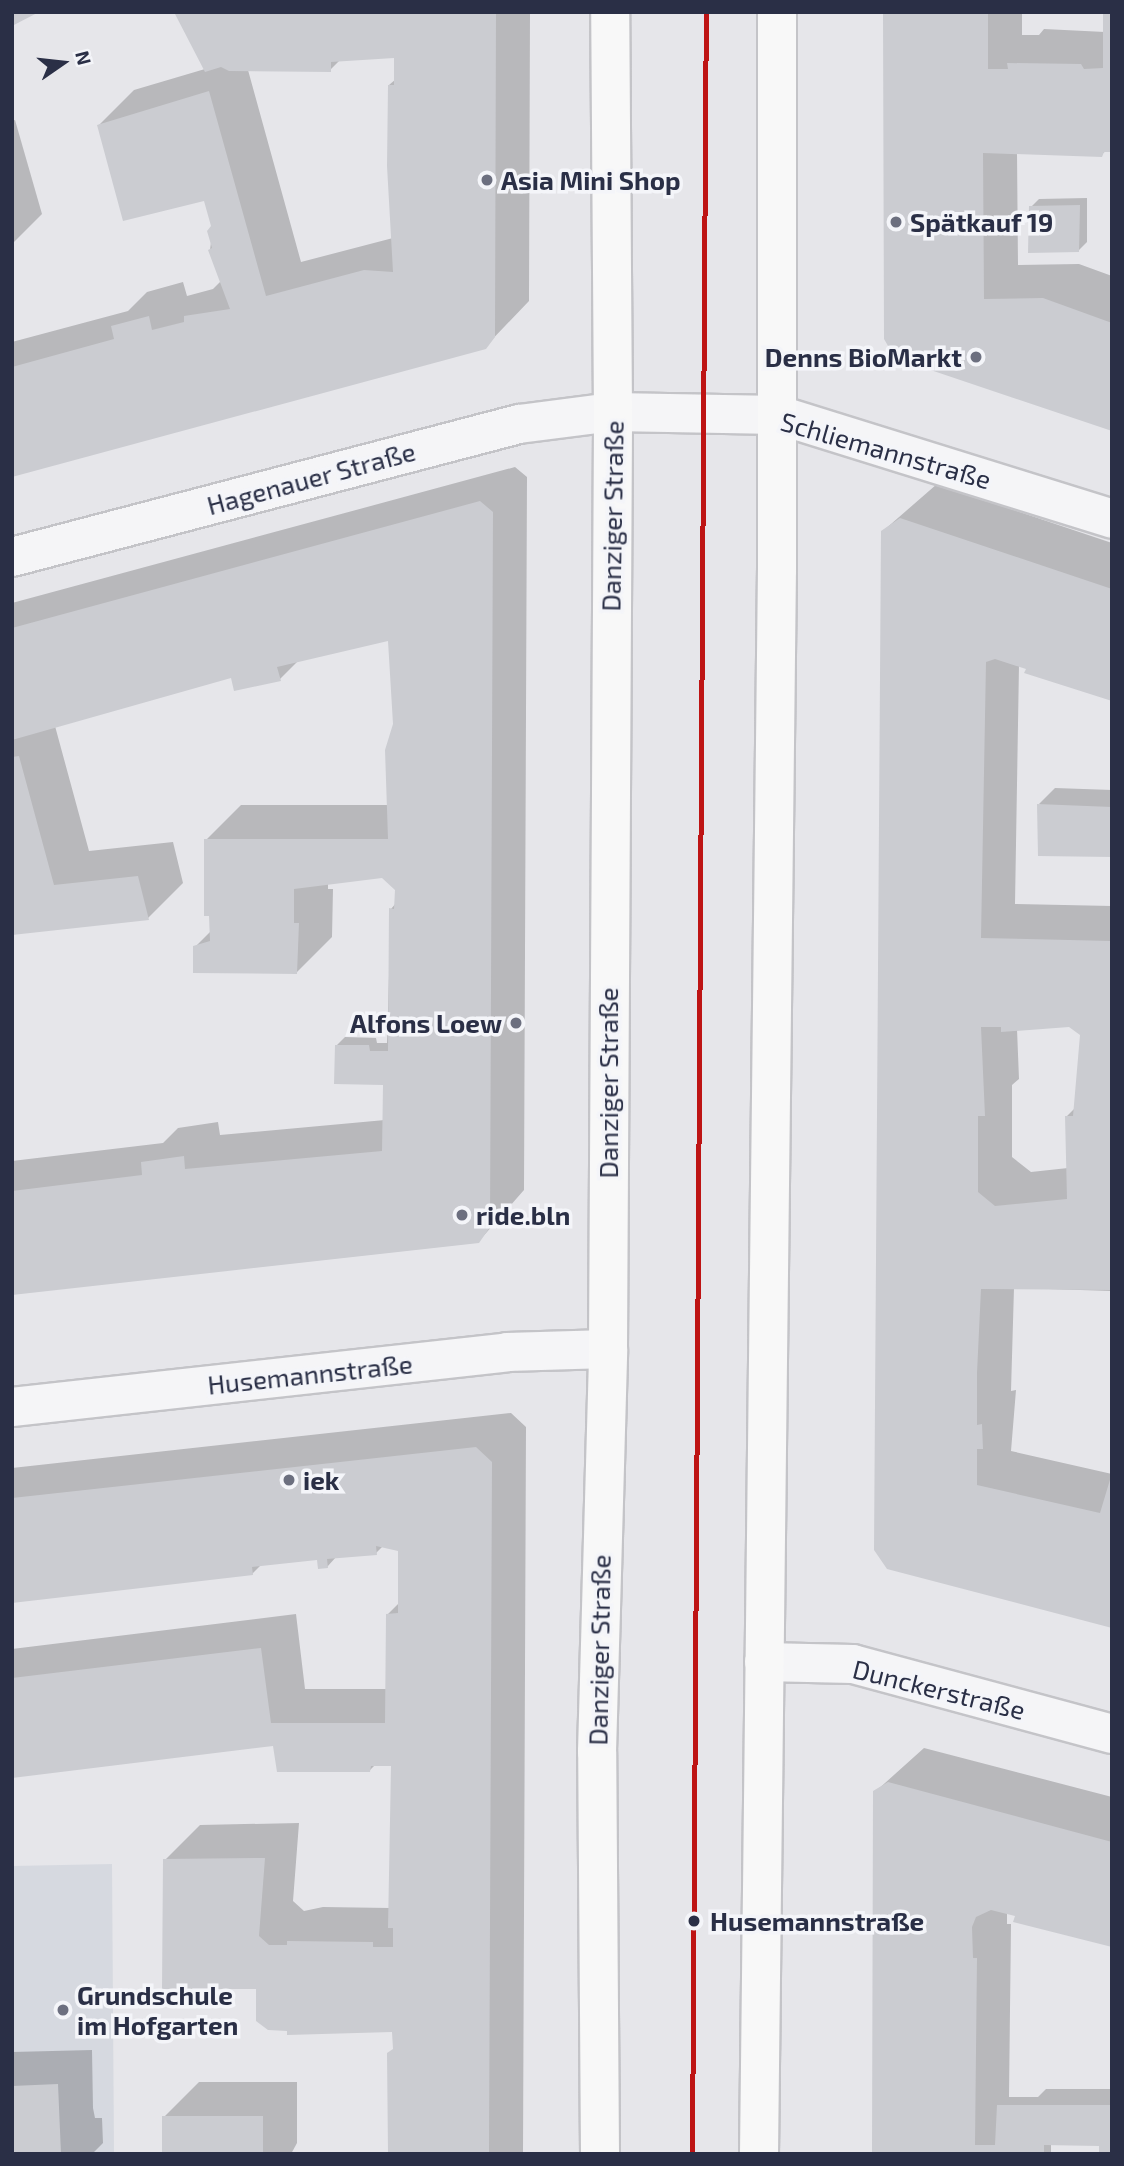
<!DOCTYPE html>
<html>
<head>
<meta charset="utf-8">
<style>
	body { margin:0 }
	#map { position:relative; width:1124px; height:2166px; overflow:hidden; background:#e6e6ea; font-family:"Exo 2",sans-serif }
	div>[style] { position:absolute }
	[style*='--x'] { left:calc(var(--x)*1px); top:calc(var(--y)*1px); width:calc(var(--w)*1px); rotate:calc(var(--a)*1deg) }
	.built>* { inset:0; background:#d6d9e0 }
	.shadow>* { inset:0; background:#0003 }
	.building>* { inset:0; background:#cbccd1 }
	.roads { filter:drop-shadow(2px 0 #c4c4c8) drop-shadow(-2px 0 #c4c4c8) drop-shadow(0 2px #c4c4c8) drop-shadow(0 -2px #c4c4c8) }
	.street>* { height:38px; margin:-19px; padding:0 19px; transform-origin:19px; border-radius:19px; background:#f5f5f7 }
	.primary>* { height:38px; margin:-19px; padding:0 19px; transform-origin:19px; border-radius:19px; background:#f8f8f8 }
	.tram-1>* { height:5px; margin:-2.5px; padding:0 2.5px; transform-origin:2.5px; border-radius:2.5px; background:#be1414 }
	.dots>* { width:19px; height:19px; translate:-50% -50%; box-sizing:border-box; border:4px solid #f4f5f9; border-radius:50% }
	span { translate:-50% -50%; white-space:nowrap; text-align:center; line-height:1.15; -webkit-text-stroke:7px #f4f5f9; paint-order:stroke }
	.poi-label { font-size:26px; color:#2a2f46; font-weight:700 }
	.left { translate:0 -50%; text-align:left }
	.right { translate:-100% -50%; text-align:right }
	.street-label { font-size:26px; color:#2a2f46 }
	.stop-label { font-size:26px; color:#2a2f46; font-weight:700 }
	.frame { position:absolute; inset:0; border:14px solid #2a2f46; pointer-events:none }
	.north { position:absolute; left:28px; top:28px; width:70px; height:70px; -webkit-text-stroke:5px #f4f5f9; paint-order:stroke; rotate:76deg; font-size:19px; font-weight:700; line-height:28px; text-align:center; color:#2a2f46 }
	.north::after { content:''; display:block; margin:auto; width:24px; height:32px; background:#2a2f46; clip-path:polygon(50% 0,100% 100%,50% 72%,0 100%) }
</style>
</head>
<body>
<div id="map">
	<div class="built">
		<div style="clip-path:polygon(112px 1864px,114px 2154px,12px 2154px,12px 1866px)"></div>
	</div>
	<div class="shadow">
		<div style="clip-path:polygon(evenodd,180px 12px,530px 12px,529px 301px,485px 347px,12px 475px,12px 342px,128px 311px,147px 292px,183px 282px,187px 296px,213px 289px,221px 281px,210px 250px,213px 227px,205px 199px,99px 125px,134px 90px,205px 69px,180px 12px,395px 56px,396px 79px,389px 85px,393px 238px,301px 262px,248px 70px,330px 70px,340px 60px,395px 56px)"></div>
		<div style="clip-path:polygon(885px 12px,1022px 12px,1022px 35px,1039px 35px,1044px 29px,1105px 32px,1107px 150px,1101px 155px,1017px 152px,1018px 265px,1079px 264px,1112px 276px,1112px 429px,896px 357px)"></div>
		<div style="clip-path:polygon(15px 120px,42px 214px,12px 244px,12px 121px)"></div>
		<div style="clip-path:polygon(1087px 198px,1087px 242px,1079px 250px,1031px 207px,1039px 199px)"></div>
		<div style="clip-path:polygon(515px 467px,527px 477px,524px 1190px,479px 1241px,12px 1293px,12px 1161px,163px 1143px,178px 1128px,218px 1122px,220px 1135px,385px 1120px,386px 1084px,337px 1045px,345px 1037px,376px 1038px,377px 1043px,387px 1043px,391px 909px,396px 903px,397px 889px,383px 876px,328px 883px,328px 889px,333px 889px,332px 937px,297px 972px,195px 947px,211px 931px,206px 840px,241px 805px,388px 805px,395px 724px,389px 638px,299px 660px,280px 679px,232px 675px,55px 726px,89px 851px,173px 842px,183px 883px,148px 918px,12px 933px,12px 603px)"></div>
		<div style="clip-path:polygon(evenodd,937px 484px,1112px 543px,1112px 699px,1019px 665px,1015px 904px,1112px 906px,1112px 1291px,1014px 1288px,1011px 1391px,1016px 1390px,1011px 1451px,1112px 1474px,1112px 1626px,888px 1567px,883px 531px,937px 484px,1069px 1025px,1082px 1035px,1075px 1108px,1066px 1117px,1068px 1168px,1031px 1172px,1012px 1157px,1012px 1085px,1019px 1079px,1017px 1029px,1069px 1025px)"></div>
		<div style="clip-path:polygon(1055px 788px,1112px 790px,1112px 855px,1039px 804px)"></div>
		<div style="clip-path:polygon(511px 1413px,526px 1427px,523px 2154px,389px 2154px,394px 2030px,288px 2029px,165px 1860px,200px 1825px,299px 1823px,293px 1901px,304px 1911px,323px 1907px,390px 1908px,392px 1765px,376px 1764px,370px 1770px,275px 1744px,12px 1776px,12px 1649px,296px 1614px,305px 1689px,387px 1689px,388px 1614px,400px 1602px,400px 1549px,383px 1546px,376px 1553px,337px 1556px,327px 1567px,318px 1558px,262px 1564px,252px 1574px,12px 1601px,12px 1468px)"></div>
		<div style="clip-path:polygon(924px 1748px,1112px 1797px,1112px 1945px,1007px 1912px,1007px 1924px,1011px 1924px,1009px 2097px,1038px 2097px,1046px 2089px,1112px 2089px,1112px 2154px,1104px 2143px,1051px 2143px,1051px 2154px,873px 2154px,875px 1792px)"></div>
		<div style="clip-path:polygon(92px 2050px,93px 2108px,95px 2118px,102px 2118px,103px 2143px,92px 2154px,12px 2154px,12px 2052px)"></div>
		<div style="clip-path:polygon(199px 2082px,297px 2082px,297px 2143px,291px 2154px,164px 2154px,164px 2117px)"></div>
	</div>
	<div class="building">
		<div style="clip-path:polygon(12px 12px,39px 12px,12px 26px)"></div>
		<div style="clip-path:polygon(496px 12px,495px 337px,486px 349px,12px 477px,12px 367px,114px 339px,111px 326px,149px 316px,152px 330px,184px 322px,184px 316px,230px 309px,208px 250px,212px 248px,207px 231px,211px 226px,204px 201px,123px 221px,97px 125px,209px 91px,266px 296px,364px 270px,393px 272px,387px 166px,388px 85px,394px 85px,394px 58px,331px 62px,331px 72px,229px 71px,221px 67px,205px 72px,175px 14px)"></div>
		<div style="clip-path:polygon(883px 12px,988px 12px,988px 69px,1008px 69px,1007px 63px,1081px 64px,1084px 69px,1103px 68px,1103px 12px,1112px 12px,1112px 152px,1104px 152px,1102px 157px,983px 153px,984px 299px,1043px 298px,1112px 323px,1112px 431px,895px 358px,884px 339px)"></div>
		<div style="clip-path:polygon(1080px 205px,1079px 252px,1028px 253px,1029px 206px)"></div>
		<div style="clip-path:polygon(480px 501px,493px 512px,490px 1227px,479px 1243px,12px 1295px,12px 1191px,142px 1175px,141px 1162px,184px 1156px,185px 1169px,382px 1151px,383px 1085px,334px 1084px,335px 1045px,369px 1045px,370px 1051px,388px 1051px,389px 908px,394px 909px,395px 890px,382px 878px,294px 889px,294px 923px,299px 923px,297px 974px,193px 973px,193px 946px,210px 941px,209px 916px,204px 916px,204px 839px,388px 839px,385px 750px,393px 724px,388px 641px,277px 667px,281px 681px,234px 691px,231px 678px,12px 740px,12px 628px)"></div>
		<div style="clip-path:polygon(evenodd,900px 518px,1112px 589px,1112px 701px,1024px 673px,1026px 669px,995px 659px,986px 662px,981px 938px,1112px 941px,1112px 1290px,981px 1289px,977px 1373px,977px 1425px,982px 1424px,983px 1449px,977px 1449px,977px 1485px,1100px 1513px,1112px 1473px,1112px 1628px,887px 1569px,874px 1550px,881px 531px,900px 518px,981px 1027px,1001px 1027px,1001px 1032px,1069px 1027px,1080px 1035px,1073px 1116px,1065px 1116px,1067px 1199px,995px 1206px,978px 1192px,978px 1116px,985px 1116px,981px 1027px)"></div>
		<div style="clip-path:polygon(19px 756px,54px 885px,138px 876px,149px 920px,12px 935px,12px 757px)"></div>
		<div style="clip-path:polygon(1037px 804px,1112px 807px,1112px 857px,1038px 856px)"></div>
		<div style="clip-path:polygon(476px 1447px,492px 1462px,489px 2154px,388px 2154px,387px 2053px,393px 2049px,392px 2032px,287px 2035px,287px 2031px,268px 2030px,256px 2021px,256px 1989px,162px 1989px,163px 1859px,265px 1858px,259px 1936px,269px 1945px,287px 1945px,287px 1941px,373px 1942px,373px 1947px,393px 1947px,393px 1928px,388px 1928px,391px 1766px,371px 1766px,370px 1772px,277px 1772px,273px 1746px,12px 1778px,12px 1678px,261px 1648px,271px 1723px,385px 1723px,386px 1614px,398px 1613px,398px 1551px,376px 1546px,377px 1555px,327px 1559px,328px 1568px,318px 1569px,317px 1560px,252px 1567px,253px 1575px,12px 1603px,12px 1498px)"></div>
		<div style="clip-path:polygon(888px 1782px,1112px 1842px,1112px 1947px,1013px 1922px,1015px 1916px,991px 1910px,976px 1917px,972px 1927px,973px 1958px,977px 1958px,975px 2145px,995px 2145px,997px 2105px,1112px 2105px,1112px 2154px,1099px 2154px,1099px 2146px,1044px 2145px,1044px 2154px,872px 2154px,873px 1791px)"></div>
		<div style="clip-path:polygon(58px 2084px,61px 2154px,12px 2154px,12px 2086px)"></div>
		<div style="clip-path:polygon(162px 2116px,263px 2116px,263px 2154px,162px 2154px)"></div>
	</div>
	<div class="roads">
		<div class="street">
			<div style="--x:12;--y:557;--w:524;--a:-14.7"></div>
			<div style="--x:519;--y:424;--w:95;--a:-7.3"></div>
			<div style="--x:613;--y:412;--w:166;--a:1"></div>
			<div style="--x:779;--y:415;--w:349;--a:17.3"></div>
			<div style="--x:12;--y:1407;--w:498;--a:-6.3"></div>
			<div style="--x:507;--y:1352;--w:101;--a:-1.7"></div>
			<div style="--x:764;--y:1662;--w:89;--a:1.3"></div>
			<div style="--x:853;--y:1664;--w:268;--a:15.1"></div>
		</div>
		<div class="primary">
			<div style="--x:600;--y:2154;--w:402;--a:-90.4"></div>
			<div style="--x:597;--y:1752;--w:403;--a:-88.4"></div>
			<div style="--x:608;--y:1349;--w:937;--a:-89.69"></div>
			<div style="--x:613;--y:412;--w:400;--a:-90.4"></div>
			<div style="--x:759;--y:2154;--w:1584;--a:-89.35"></div>
			<div style="--x:777;--y:570;--w:558;--a:-90"></div>
		</div>
	</div>
	<div class="tram-1">
		<div style="--x:692;--y:2154;--w:2142;--a:-89.63"></div>
	</div>
	<div class="dots">
		<div style="left:487px;top:180px;background:#6c6f7f"></div>
		<div style="left:896px;top:222px;background:#6c6f7f"></div>
		<div style="left:976px;top:357px;background:#6c6f7f"></div>
		<div style="left:516px;top:1023px;background:#6c6f7f"></div>
		<div style="left:462px;top:1215px;background:#6c6f7f"></div>
		<div style="left:289px;top:1480px;background:#6c6f7f"></div>
		<div style="left:694px;top:1921px;background:#2a2f46"></div>
		<div style="left:63px;top:2010px;background:#6c6f7f"></div>
	</div>
	<div class="poi-label">
		<span class="left" style="left:501px;top:180px">Asia Mini Shop</span>
		<span class="left" style="left:910px;top:222px">Spätkauf 19</span>
		<span class="right" style="left:962px;top:357px">Denns BioMarkt</span>
		<span class="right" style="left:502px;top:1023px">Alfons Loew</span>
		<span class="left" style="left:476px;top:1215px">ride.bln</span>
		<span class="left" style="left:303px;top:1480px">iek</span>
		<span class="left" style="left:77px;top:2010px">Grundschule<br>im Hofgarten</span>
	</div>
	<div class="street-label">
		<span style="left:886px;top:450px;rotate:16deg">Schliemannstraße</span>
		<span style="left:311px;top:478px;rotate:-15deg">Hagenauer Straße</span>
		<span style="left:612px;top:516px;rotate:-89deg">Danziger Straße</span>
		<span style="left:608px;top:1083px;rotate:-90deg">Danziger Straße</span>
		<span style="left:310px;top:1374px;rotate:-6deg">Husemannstraße</span>
		<span style="left:599px;top:1650px;rotate:-89deg">Danziger Straße</span>
		<span style="left:939px;top:1689px;rotate:14deg">Dunckerstraße</span>
	</div>
	<div class="stop-label">
		<span class="left" style="left:710px;top:1921px">Husemannstraße</span>
	</div>
	<div class="frame"></div>
	<div class="north">N</div>
</div>
</body>
</html>
